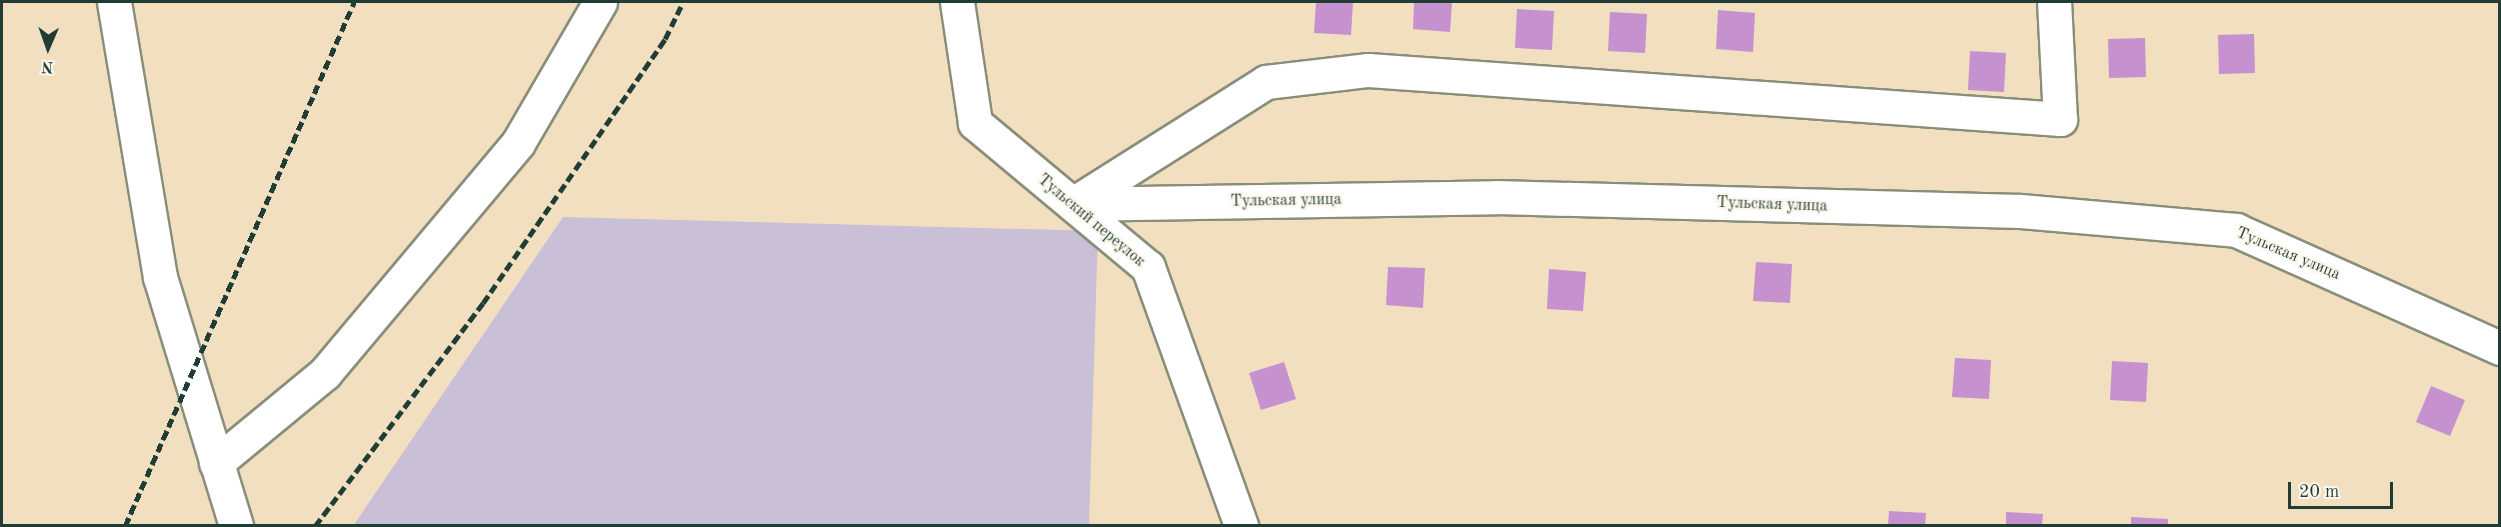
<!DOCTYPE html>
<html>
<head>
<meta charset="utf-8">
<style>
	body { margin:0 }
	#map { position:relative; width:2501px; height:527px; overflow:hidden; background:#f2dfc0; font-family:"Old Standard TT",serif }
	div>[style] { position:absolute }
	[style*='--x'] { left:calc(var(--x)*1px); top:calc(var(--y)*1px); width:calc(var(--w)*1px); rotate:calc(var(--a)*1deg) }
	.industrial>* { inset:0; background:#c9bfd7 }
	.building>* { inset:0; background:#c591ce }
	.roads { filter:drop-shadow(2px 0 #888e7a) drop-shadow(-2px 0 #888e7a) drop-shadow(0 2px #888e7a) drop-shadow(0 -2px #888e7a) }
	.street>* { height:33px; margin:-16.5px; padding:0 16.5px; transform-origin:16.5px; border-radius:16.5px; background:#fff }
	.secondary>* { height:33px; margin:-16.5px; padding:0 16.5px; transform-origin:16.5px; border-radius:16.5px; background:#fff }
	.rail>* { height:4.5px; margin-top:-2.25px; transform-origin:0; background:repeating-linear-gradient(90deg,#1f3d34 0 9px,transparent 0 13.5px) }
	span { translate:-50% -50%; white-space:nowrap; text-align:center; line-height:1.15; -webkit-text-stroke:4.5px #fbf7ec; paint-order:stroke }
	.street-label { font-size:16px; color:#1f3d34 }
	.frame { position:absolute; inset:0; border:3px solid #1f3d34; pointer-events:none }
	.north { position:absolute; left:18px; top:18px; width:60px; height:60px; -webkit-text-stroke:4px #fbf7ec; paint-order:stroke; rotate:182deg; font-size:16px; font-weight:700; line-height:24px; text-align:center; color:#1f3d34 }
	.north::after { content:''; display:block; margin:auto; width:21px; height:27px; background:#1f3d34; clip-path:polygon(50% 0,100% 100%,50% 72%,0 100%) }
	.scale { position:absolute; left:2288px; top:482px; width:105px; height:27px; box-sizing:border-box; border:3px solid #1f3d34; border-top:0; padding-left:8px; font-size:18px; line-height:21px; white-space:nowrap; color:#1f3d34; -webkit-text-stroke:4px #fbf7ec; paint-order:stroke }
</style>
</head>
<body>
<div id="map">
	<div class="industrial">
		<div style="clip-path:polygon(563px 217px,1098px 231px,1089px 525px,353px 526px)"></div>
	</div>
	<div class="building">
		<div style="clip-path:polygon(1316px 2px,1353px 2px,1351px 35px,1314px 33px)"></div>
		<div style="clip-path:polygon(1414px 2px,1452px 2px,1450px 32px,1413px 29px)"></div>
		<div style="clip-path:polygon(1517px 9px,1554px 11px,1552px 50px,1515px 48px)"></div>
		<div style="clip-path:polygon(1718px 10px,1755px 13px,1753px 52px,1716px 49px)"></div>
		<div style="clip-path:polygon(1610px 12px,1647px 14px,1645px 53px,1608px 51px)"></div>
		<div style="clip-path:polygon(2254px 34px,2255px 73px,2219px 74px,2218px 35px)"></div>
		<div style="clip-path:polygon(2145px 38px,2146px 77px,2109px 78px,2108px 39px)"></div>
		<div style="clip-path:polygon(1970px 51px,2006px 53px,2004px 92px,1968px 90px)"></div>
		<div style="clip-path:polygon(1756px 262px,1792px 264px,1790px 303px,1753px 301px)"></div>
		<div style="clip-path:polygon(1388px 267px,1425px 268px,1423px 308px,1386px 305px)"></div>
		<div style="clip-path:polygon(1549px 269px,1586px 272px,1583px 311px,1547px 309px)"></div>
		<div style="clip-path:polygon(1955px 358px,1991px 360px,1989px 399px,1952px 397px)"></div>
		<div style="clip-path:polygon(2112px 361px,2148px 363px,2146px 402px,2110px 400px)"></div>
		<div style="clip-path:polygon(1284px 362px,1296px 399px,1261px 410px,1249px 373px)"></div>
		<div style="clip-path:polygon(2431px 386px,2465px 400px,2450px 436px,2416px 422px)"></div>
		<div style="clip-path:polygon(1889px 511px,1926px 513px,1925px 526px,1888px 526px)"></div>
		<div style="clip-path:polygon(2006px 512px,2043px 514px,2042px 526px,2006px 526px)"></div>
		<div style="clip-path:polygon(2131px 517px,2168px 519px,2168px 526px,2131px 526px)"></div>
	</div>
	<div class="roads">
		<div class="street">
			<div style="--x:957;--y:2;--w:122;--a:81.5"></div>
			<div style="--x:975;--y:123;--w:225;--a:39.8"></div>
			<div style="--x:1148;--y:267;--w:275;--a:70.2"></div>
			<div style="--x:1073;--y:204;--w:424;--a:-0.9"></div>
			<div style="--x:1497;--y:197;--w:523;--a:1.53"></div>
			<div style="--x:2020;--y:211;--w:217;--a:5"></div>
			<div style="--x:2236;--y:230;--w:289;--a:24.1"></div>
			<div style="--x:1073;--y:204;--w:228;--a:-32.3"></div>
			<div style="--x:1266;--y:82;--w:103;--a:-6.7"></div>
			<div style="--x:1368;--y:70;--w:694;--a:4.05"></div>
			<div style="--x:2060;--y:119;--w:117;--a:-92.9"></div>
			<div style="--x:216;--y:463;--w:141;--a:-39.5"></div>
			<div style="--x:325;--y:373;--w:300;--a:-50"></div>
			<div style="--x:518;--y:143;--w:163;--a:-59.8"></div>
		</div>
		<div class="secondary">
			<div style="--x:114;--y:2;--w:279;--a:80.5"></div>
			<div style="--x:160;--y:277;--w:260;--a:73"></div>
		</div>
	</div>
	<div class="rail">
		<div style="--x:125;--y:526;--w:572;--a:-66.39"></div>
		<div style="--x:315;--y:526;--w:279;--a:-53"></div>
		<div style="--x:483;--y:303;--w:321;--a:-55.4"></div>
		<div style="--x:665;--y:39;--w:41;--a:-64.1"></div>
	</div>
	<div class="street-label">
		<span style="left:1286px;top:201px;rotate:-1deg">Тульская улица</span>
		<span style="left:1772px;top:205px;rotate:2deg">Тульская улица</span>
		<span style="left:1091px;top:221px;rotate:40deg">Тульский переулок</span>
		<span style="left:2288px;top:254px;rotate:23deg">Тульская улица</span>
	</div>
	<div class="frame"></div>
	<div class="north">N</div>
	<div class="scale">20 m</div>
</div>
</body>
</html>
